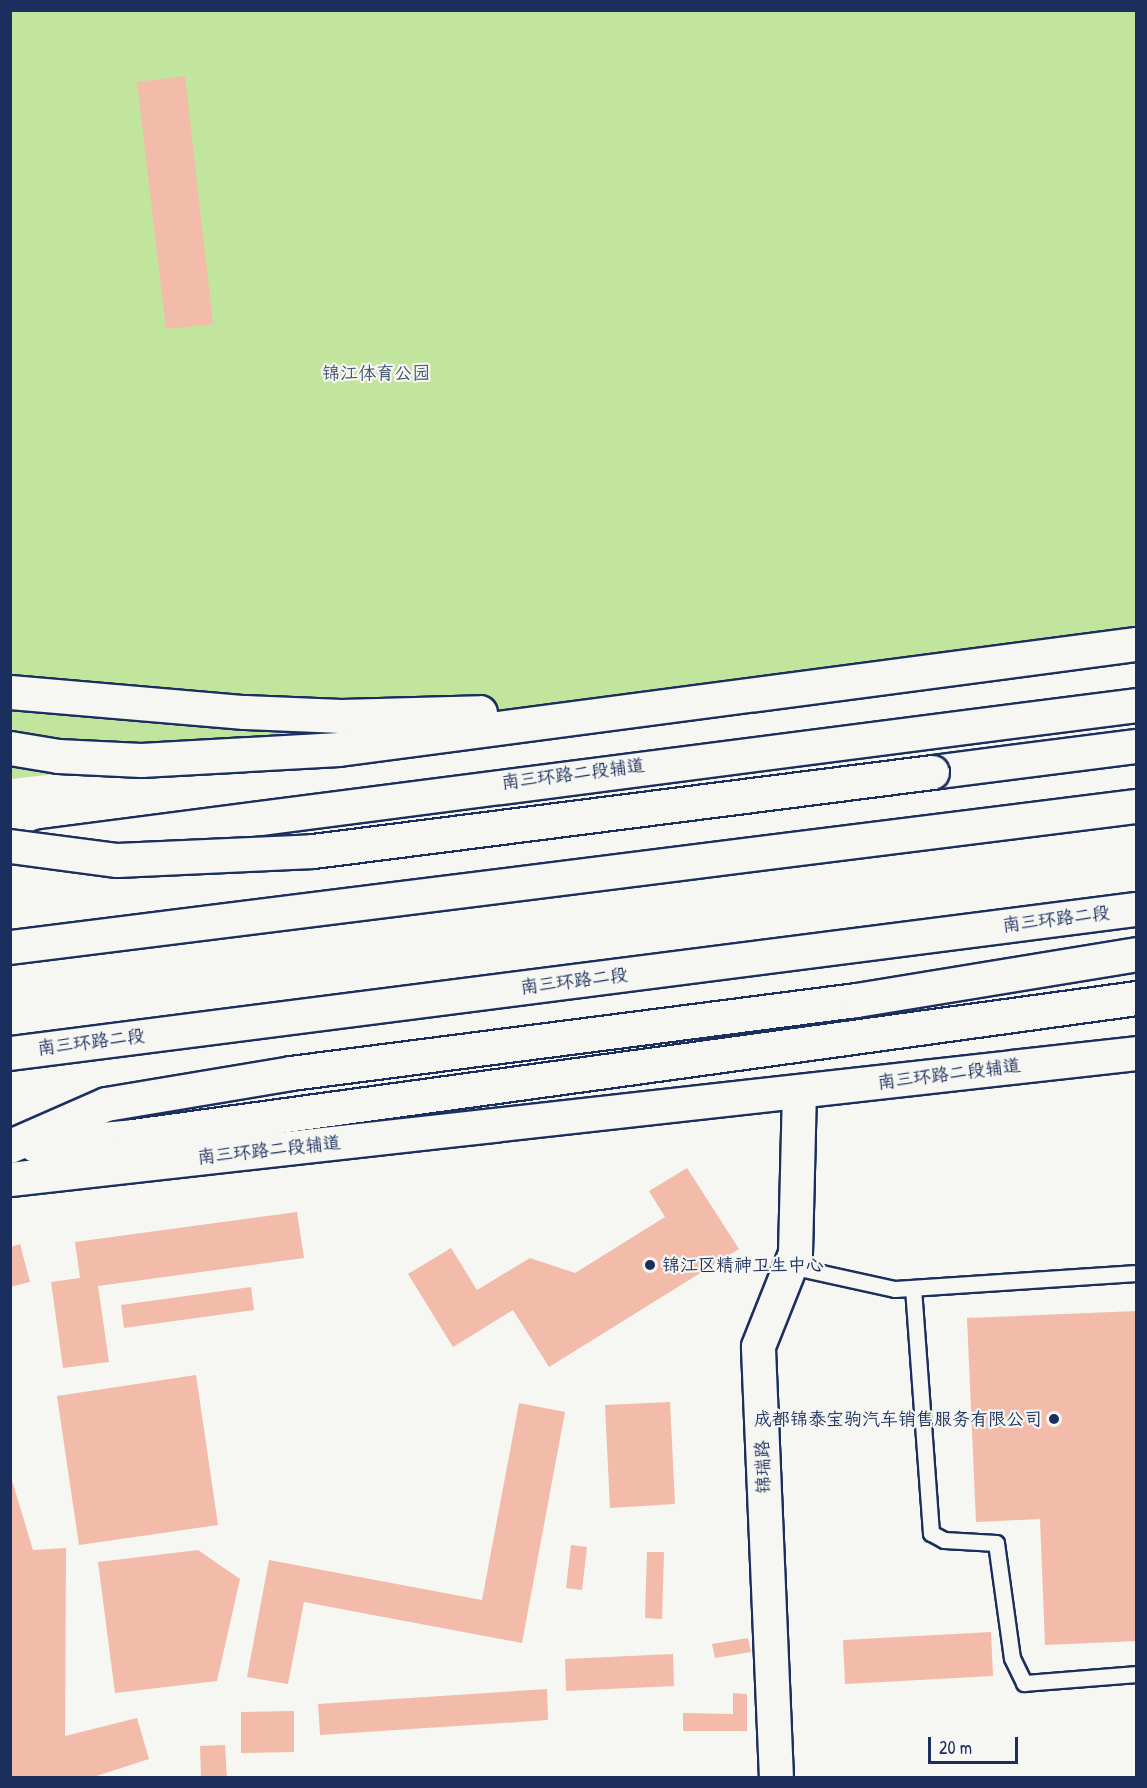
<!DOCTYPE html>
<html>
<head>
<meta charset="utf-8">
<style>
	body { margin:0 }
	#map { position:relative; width:1147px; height:1788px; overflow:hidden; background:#f6f6f2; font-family:"Patrick Hand","LXGW WenKai TC",sans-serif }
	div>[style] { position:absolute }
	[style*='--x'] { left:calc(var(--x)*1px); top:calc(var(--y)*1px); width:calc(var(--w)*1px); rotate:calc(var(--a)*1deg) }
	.green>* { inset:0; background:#c2e59e }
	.building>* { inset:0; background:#f3bbaa }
	.roads { filter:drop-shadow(2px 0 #1b2f5e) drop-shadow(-2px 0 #1b2f5e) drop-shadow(0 2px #1b2f5e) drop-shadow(0 -2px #1b2f5e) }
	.lane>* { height:15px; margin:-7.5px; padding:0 7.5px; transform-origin:7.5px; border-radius:7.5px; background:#f6f6f2 }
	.secondary>* { height:33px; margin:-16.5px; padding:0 16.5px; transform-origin:16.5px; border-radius:16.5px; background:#f6f6f2 }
	.highway>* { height:33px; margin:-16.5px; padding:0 16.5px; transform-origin:16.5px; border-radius:16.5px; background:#f6f6f2 }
	.bridges { filter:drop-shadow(2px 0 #1b2f5e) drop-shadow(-2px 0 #1b2f5e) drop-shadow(0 2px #1b2f5e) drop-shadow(0 -2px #1b2f5e) }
	.highway-bridge>* { height:33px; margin:-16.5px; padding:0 16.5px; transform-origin:16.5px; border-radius:16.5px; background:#f6f6f2 }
	.dots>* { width:16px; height:16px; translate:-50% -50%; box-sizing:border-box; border:3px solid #f6f6f2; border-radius:50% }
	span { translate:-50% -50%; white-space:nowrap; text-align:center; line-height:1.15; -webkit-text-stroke:4.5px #f6f6f2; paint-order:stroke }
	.park-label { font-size:18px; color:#3c536b }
	.street-label { font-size:18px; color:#1b2f5e }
	.poi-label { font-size:18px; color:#1b2f5e }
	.left { translate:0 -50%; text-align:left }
	.right { translate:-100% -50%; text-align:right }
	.frame { position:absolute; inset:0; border:12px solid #1b2f5e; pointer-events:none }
	.scale { position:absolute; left:928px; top:1737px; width:90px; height:27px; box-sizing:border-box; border:3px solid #1b2f5e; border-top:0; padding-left:8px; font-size:18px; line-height:21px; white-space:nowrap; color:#1b2f5e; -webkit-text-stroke:4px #f6f6f2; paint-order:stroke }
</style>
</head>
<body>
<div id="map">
	<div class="green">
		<div style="clip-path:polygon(10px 11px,1136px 11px,1136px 652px,11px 779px)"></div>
	</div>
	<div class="building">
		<div style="clip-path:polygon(185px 76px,213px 324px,166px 329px,137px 82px)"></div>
		<div style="clip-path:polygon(687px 1168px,739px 1249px,549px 1367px,513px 1310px,453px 1347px,408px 1274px,451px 1248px,477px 1290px,530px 1258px,575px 1273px,665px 1217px,649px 1191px)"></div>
		<div style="clip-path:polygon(297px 1212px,304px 1258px,98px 1286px,109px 1362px,63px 1368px,51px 1282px,80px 1278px,75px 1242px)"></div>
		<div style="clip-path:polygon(20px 1244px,30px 1282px,10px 1287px,10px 1247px)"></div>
		<div style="clip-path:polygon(251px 1287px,254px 1310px,124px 1328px,121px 1305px)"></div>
		<div style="clip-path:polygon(1136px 1311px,1136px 1641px,1045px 1645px,1040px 1519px,976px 1522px,967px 1318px)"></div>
		<div style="clip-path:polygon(196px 1375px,218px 1525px,79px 1545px,57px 1396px)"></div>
		<div style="clip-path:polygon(670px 1402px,675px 1504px,610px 1508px,605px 1405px)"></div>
		<div style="clip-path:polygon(519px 1403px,565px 1412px,522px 1643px,304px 1602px,288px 1684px,247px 1677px,269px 1560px,482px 1600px)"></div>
		<div style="clip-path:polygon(10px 1474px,33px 1550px,66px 1548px,65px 1736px,137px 1718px,149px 1759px,90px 1778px,10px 1778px)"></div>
		<div style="clip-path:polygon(571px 1545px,587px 1547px,582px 1590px,566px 1588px)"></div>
		<div style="clip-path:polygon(198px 1550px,240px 1579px,217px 1681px,115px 1693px,98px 1562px)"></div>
		<div style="clip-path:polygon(647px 1552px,664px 1552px,662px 1619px,645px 1618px)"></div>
		<div style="clip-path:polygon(991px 1632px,993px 1676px,845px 1684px,843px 1640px)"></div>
		<div style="clip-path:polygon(748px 1638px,751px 1652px,715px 1658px,712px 1644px)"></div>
		<div style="clip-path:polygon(673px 1654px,674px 1686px,566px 1691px,565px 1659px)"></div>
		<div style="clip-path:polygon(547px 1689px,548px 1720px,320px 1735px,318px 1704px)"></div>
		<div style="clip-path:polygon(733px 1693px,747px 1694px,747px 1731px,683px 1731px,683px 1713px,733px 1714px)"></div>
		<div style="clip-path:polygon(294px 1711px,294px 1752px,241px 1753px,241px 1712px)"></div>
		<div style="clip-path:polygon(225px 1745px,227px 1778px,201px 1778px,200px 1746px)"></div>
	</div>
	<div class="roads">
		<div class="lane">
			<div style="--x:790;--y:1266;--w:107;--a:12.4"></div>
			<div style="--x:895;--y:1289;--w:242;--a:-3.8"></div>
			<div style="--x:913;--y:1288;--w:246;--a:85.8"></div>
			<div style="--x:931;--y:1533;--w:15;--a:28"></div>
			<div style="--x:944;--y:1540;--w:52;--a:3.3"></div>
			<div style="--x:996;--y:1543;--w:116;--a:82.1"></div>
			<div style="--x:1012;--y:1658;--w:28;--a:64"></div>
			<div style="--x:1024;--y:1683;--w:112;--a:-4.6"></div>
		</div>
		<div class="secondary">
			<div style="--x:43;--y:846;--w:1102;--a:-7.35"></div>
			<div style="--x:10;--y:1179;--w:1133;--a:-6.38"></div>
			<div style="--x:776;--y:1778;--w:432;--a:-92.4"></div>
			<div style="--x:758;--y:1346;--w:100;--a:-68.3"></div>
			<div style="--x:795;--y:1253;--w:161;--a:-88.6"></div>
		</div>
		<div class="highway">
			<div style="--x:10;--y:692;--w:235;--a:4.9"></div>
			<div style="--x:244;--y:712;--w:97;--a:2.4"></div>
			<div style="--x:341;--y:716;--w:139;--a:-1.6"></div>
			<div style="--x:10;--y:748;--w:49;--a:9.5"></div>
			<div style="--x:58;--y:756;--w:83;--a:2.8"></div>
			<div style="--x:141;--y:760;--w:198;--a:-3.2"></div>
			<div style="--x:339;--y:749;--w:804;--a:-7.51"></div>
			<div style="--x:932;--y:772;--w:206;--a:-7.3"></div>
			<div style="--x:10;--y:947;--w:1135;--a:-7.14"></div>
			<div style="--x:10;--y:1053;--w:1135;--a:-7.29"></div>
			<div style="--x:35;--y:1145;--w:98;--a:-5.2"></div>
			<div style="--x:133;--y:1136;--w:1012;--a:-7.83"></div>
			<div style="--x:10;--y:1146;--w:105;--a:-23.6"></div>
			<div style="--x:106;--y:1104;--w:188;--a:-9.5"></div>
			<div style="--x:291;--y:1073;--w:570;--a:-7.36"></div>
			<div style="--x:856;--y:1000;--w:284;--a:-9.3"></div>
		</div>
	</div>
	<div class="bridges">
		<div class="highway-bridge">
			<div style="--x:10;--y:846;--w:108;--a:7.5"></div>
			<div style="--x:117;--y:860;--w:196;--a:-2.6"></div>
			<div style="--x:313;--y:851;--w:624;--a:-7.27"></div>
		</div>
	</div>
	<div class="dots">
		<div style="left:650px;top:1265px;background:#1b2f5e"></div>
		<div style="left:1054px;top:1419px;background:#1b2f5e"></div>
	</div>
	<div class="park-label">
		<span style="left:376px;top:373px">锦江体育公园</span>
	</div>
	<div class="street-label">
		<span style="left:573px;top:774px;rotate:-7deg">南三环路二段辅道</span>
		<span style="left:1056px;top:919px;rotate:-7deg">南三环路二段</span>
		<span style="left:574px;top:981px;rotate:-7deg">南三环路二段</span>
		<span style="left:91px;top:1042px;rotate:-7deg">南三环路二段</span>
		<span style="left:949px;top:1074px;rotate:-7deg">南三环路二段辅道</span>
		<span style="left:269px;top:1150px;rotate:-6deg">南三环路二段辅道</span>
		<span style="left:763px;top:1467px;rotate:-92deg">锦瑞路</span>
	</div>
	<div class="poi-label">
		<span class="left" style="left:662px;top:1265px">锦江区精神卫生中心</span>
		<span class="right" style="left:1042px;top:1419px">成都锦泰宝驹汽车销售服务有限公司</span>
	</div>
	<div class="frame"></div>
	<div class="scale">20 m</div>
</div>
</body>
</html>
